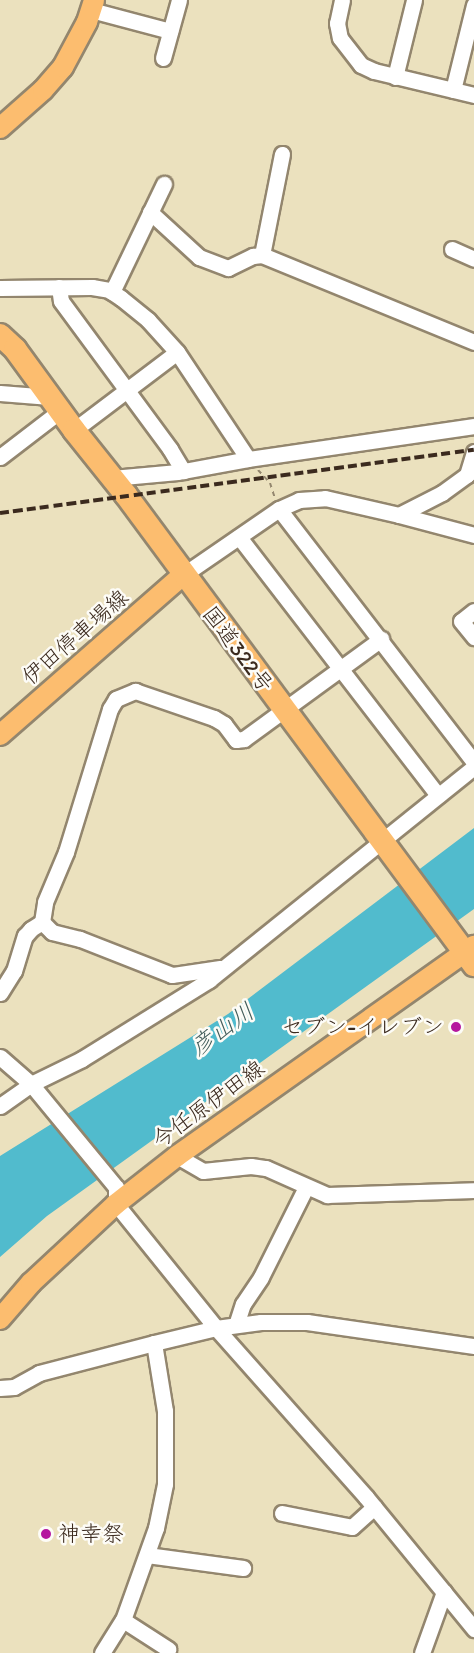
<!DOCTYPE html>
<html>
<head>
<meta charset="utf-8">
<style>
	body { margin:0 }
	#map { position:relative; width:474px; height:1653px; overflow:hidden; background:#ebe1be; font-family:Itim,"Klee One",sans-serif }
	div>[style] { position:absolute }
	[style*='--x'] { left:calc(var(--x)*1px); top:calc(var(--y)*1px); width:calc(var(--w)*1px); rotate:calc(var(--a)*1deg) }
	.water>* { inset:0; background:#51bbcd }
	.path>* { height:2px; margin-top:-1px; transform-origin:0; background:repeating-linear-gradient(90deg,#93866e 0 4.5px,transparent 0 9px) }
	.roads { filter:drop-shadow(2px 0 #93866e) drop-shadow(-2px 0 #93866e) drop-shadow(0 2px #93866e) drop-shadow(0 -2px #93866e) }
	.minor>* { height:15px; margin:-7.5px; padding:0 7.5px; transform-origin:7.5px; border-radius:7.5px; background:#fff }
	.major>* { height:20px; margin:-10px; padding:0 10px; transform-origin:10px; border-radius:10px; background:#fcbd6f }
	.highway>* { height:22px; margin:-11px; padding:0 11px; transform-origin:11px; border-radius:11px; background:#fcbd6f }
	.rail>* { height:4px; margin-top:-2px; transform-origin:0; background:repeating-linear-gradient(90deg,#3b2a1e 0 9px,transparent 0 13.5px) }
	.dots>* { width:16px; height:16px; translate:-50% -50%; box-sizing:border-box; border:3px solid #fdfcf7; border-radius:50% }
	span { translate:-50% -50%; white-space:nowrap; text-align:center; line-height:1.15; -webkit-text-stroke:5px #fdfcf7; paint-order:stroke }
	.street-label { font-size:22px; color:#3b2a1e }
	.poi-label { font-size:22px; color:#3b2a1e }
	.right { translate:-100% -50%; text-align:right }
	.left { translate:0 -50%; text-align:left }
	.water-label { font-size:24px; color:#435d5b; font-style:italic }
</style>
</head>
<body>
<div id="map">
	<div class="water">
		<div style="clip-path:polygon(474px 828px,474px 909px,47px 1216px,0 1257px,0 1156px,228px 1014px)"></div>
	</div>
	<div class="path">
		<div style="--x:258;--y:470;--w:18;--a:47"></div>
		<div style="--x:270;--y:483;--w:16;--a:72"></div>
	</div>
	<div class="roads">
		<div class="minor">
			<div style="--x:342;--y:0;--w:24;--a:102"></div>
			<div style="--x:337;--y:23;--w:15;--a:79"></div>
			<div style="--x:340;--y:38;--w:34;--a:52"></div>
			<div style="--x:361;--y:65;--w:14;--a:25"></div>
			<div style="--x:374;--y:71;--w:103;--a:13.5"></div>
			<div style="--x:91;--y:10;--w:82;--a:14.9"></div>
			<div style="--x:163;--y:58;--w:60;--a:-74.6"></div>
			<div style="--x:395;--y:77;--w:79;--a:-76.1"></div>
			<div style="--x:453;--y:90;--w:88;--a:-76.1"></div>
			<div style="--x:150;--y:212;--w:67;--a:42.6"></div>
			<div style="--x:199;--y:257;--w:31;--a:21"></div>
			<div style="--x:228;--y:268;--w:28;--a:-26"></div>
			<div style="--x:253;--y:256;--w:9;--a:-6"></div>
			<div style="--x:262;--y:255;--w:103;--a:-78.8"></div>
			<div style="--x:452;--y:249;--w:24;--a:24"></div>
			<div style="--x:262;--y:255;--w:229;--a:22.3"></div>
			<div style="--x:59;--y:287;--w:14;--a:82"></div>
			<div style="--x:61;--y:301;--w:184;--a:53.6"></div>
			<div style="--x:170;--y:449;--w:26;--a:59"></div>
			<div style="--x:0;--y:288;--w:92;--a:-0.6"></div>
			<div style="--x:92;--y:287;--w:17;--a:10"></div>
			<div style="--x:109;--y:290;--w:14;--a:34"></div>
			<div style="--x:121;--y:298;--w:35;--a:39"></div>
			<div style="--x:148;--y:320;--w:43;--a:47.8"></div>
			<div style="--x:177;--y:352;--w:128;--a:56.4"></div>
			<div style="--x:112;--y:292;--w:120;--a:-64.3"></div>
			<div style="--x:0;--y:393;--w:50;--a:4.6"></div>
			<div style="--x:74;--y:430;--w:129;--a:-37.1"></div>
			<div style="--x:0;--y:457;--w:76;--a:-37.5"></div>
			<div style="--x:112;--y:478;--w:66;--a:-5.2"></div>
			<div style="--x:178;--y:472;--w:71;--a:-10.5"></div>
			<div style="--x:248;--y:459;--w:228;--a:-8.3"></div>
			<div style="--x:279;--y:509;--w:319;--a:52.4"></div>
			<div style="--x:399;--y:515;--w:78;--a:14.9"></div>
			<div style="--x:239;--y:537;--w:326;--a:52.4"></div>
			<div style="--x:183;--y:575;--w:116;--a:-34.5"></div>
			<div style="--x:279;--y:509;--w:22;--a:-24"></div>
			<div style="--x:299;--y:500;--w:26;--a:-4"></div>
			<div style="--x:325;--y:498;--w:76;--a:12.9"></div>
			<div style="--x:399;--y:515;--w:48;--a:-27.1"></div>
			<div style="--x:442;--y:493;--w:31;--a:-36"></div>
			<div style="--x:467;--y:475;--w:24;--a:-73"></div>
			<div style="--x:474;--y:611;--w:16;--a:142"></div>
			<div style="--x:461;--y:621;--w:21;--a:51"></div>
			<div style="--x:220;--y:968;--w:49;--a:171.7"></div>
			<div style="--x:172;--y:975;--w:99;--a:-158.6"></div>
			<div style="--x:80;--y:939;--w:29;--a:-166"></div>
			<div style="--x:52;--y:932;--w:14;--a:-135"></div>
			<div style="--x:42;--y:922;--w:20;--a:-81"></div>
			<div style="--x:45;--y:902;--w:54;--a:-67.2"></div>
			<div style="--x:66;--y:852;--w:150;--a:-72.9"></div>
			<div style="--x:110;--y:709;--w:12;--a:-59"></div>
			<div style="--x:116;--y:699;--w:21;--a:-23"></div>
			<div style="--x:135;--y:691;--w:83;--a:18.9"></div>
			<div style="--x:214;--y:718;--w:12;--a:31"></div>
			<div style="--x:224;--y:724;--w:20;--a:53"></div>
			<div style="--x:236;--y:740;--w:8;--a:-7"></div>
			<div style="--x:244;--y:739;--w:170;--a:-36.1"></div>
			<div style="--x:0;--y:993;--w:26;--a:-58"></div>
			<div style="--x:14;--y:971;--w:37;--a:-73"></div>
			<div style="--x:25;--y:936;--w:9;--a:-49"></div>
			<div style="--x:31;--y:929;--w:13;--a:-32"></div>
			<div style="--x:0;--y:1057;--w:41;--a:41.1"></div>
			<div style="--x:31;--y:1084;--w:134;--a:50.5"></div>
			<div style="--x:116;--y:1187;--w:17;--a:90"></div>
			<div style="--x:116;--y:1204;--w:159;--a:51.1"></div>
			<div style="--x:216;--y:1328;--w:226;--a:48.4"></div>
			<div style="--x:366;--y:1497;--w:171;--a:50.7"></div>
			<div style="--x:0;--y:1106;--w:38;--a:-35"></div>
			<div style="--x:31;--y:1084;--w:57;--a:-26.1"></div>
			<div style="--x:82;--y:1059;--w:150;--a:-31.9"></div>
			<div style="--x:209;--y:980;--w:340;--a:-38.8"></div>
			<div style="--x:177;--y:1156;--w:30;--a:30"></div>
			<div style="--x:203;--y:1171;--w:48;--a:-5.9"></div>
			<div style="--x:251;--y:1166;--w:15;--a:8"></div>
			<div style="--x:266;--y:1168;--w:67;--a:23.9"></div>
			<div style="--x:327;--y:1195;--w:147;--a:-1.9"></div>
			<div style="--x:236;--y:1325;--w:22;--a:-72"></div>
			<div style="--x:243;--y:1304;--w:32;--a:-56"></div>
			<div style="--x:261;--y:1277;--w:101;--a:-63.4"></div>
			<div style="--x:0;--y:1388;--w:14;--a:-4"></div>
			<div style="--x:14;--y:1387;--w:29;--a:-29"></div>
			<div style="--x:39;--y:1373;--w:119;--a:-14.6"></div>
			<div style="--x:154;--y:1343;--w:64;--a:-13.6"></div>
			<div style="--x:216;--y:1328;--w:45;--a:-7.6"></div>
			<div style="--x:261;--y:1322;--w:46;--a:0"></div>
			<div style="--x:307;--y:1322;--w:169;--a:8.2"></div>
			<div style="--x:282;--y:1513;--w:71;--a:11.3"></div>
			<div style="--x:352;--y:1527;--w:30;--a:-42"></div>
			<div style="--x:147;--y:1555;--w:97;--a:7.7"></div>
			<div style="--x:123;--y:1620;--w:54;--a:32.8"></div>
			<div style="--x:102;--y:1653;--w:39;--a:-58"></div>
			<div style="--x:123;--y:1620;--w:98;--a:-70.3"></div>
			<div style="--x:156;--y:1528;--w:45;--a:-78.4"></div>
			<div style="--x:165;--y:1484;--w:73;--a:-90"></div>
			<div style="--x:165;--y:1411;--w:69;--a:-99.2"></div>
			<div style="--x:422;--y:1653;--w:65;--a:-70.2"></div>
		</div>
		<div class="major">
			<div style="--x:0;--y:128;--w:57;--a:-41.5"></div>
			<div style="--x:43;--y:90;--w:30;--a:-49"></div>
			<div style="--x:63;--y:67;--w:51;--a:-61.9"></div>
			<div style="--x:87;--y:22;--w:23;--a:-72"></div>
			<div style="--x:0;--y:735;--w:243;--a:-41.2"></div>
			<div style="--x:0;--y:1319;--w:48;--a:-49.3"></div>
			<div style="--x:31;--y:1283;--w:116;--a:-42.9"></div>
			<div style="--x:116;--y:1204;--w:78;--a:-38.2"></div>
			<div style="--x:177;--y:1156;--w:364;--a:-35.3"></div>
		</div>
		<div class="highway">
			<div style="--x:0;--y:335;--w:21;--a:43"></div>
			<div style="--x:15;--y:349;--w:100;--a:53.9"></div>
			<div style="--x:74;--y:430;--w:83;--a:51.3"></div>
			<div style="--x:126;--y:495;--w:585;--a:53.48"></div>
		</div>
	</div>
	<div class="rail">
		<div style="--x:0;--y:513;--w:478;--a:-7.6"></div>
	</div>
	<div class="dots">
		<div style="left:456px;top:1027px;background:#b5179e"></div>
		<div style="left:46px;top:1534px;background:#b5179e"></div>
	</div>
	<div class="street-label">
		<span style="left:75px;top:637px;rotate:-41deg">伊田停車場線</span>
		<span style="left:238px;top:649px;rotate:53deg">国道322号</span>
		<span style="left:208px;top:1104px;rotate:-36deg">今任原伊田線</span>
	</div>
	<div class="poi-label">
		<span class="right" style="left:444px;top:1027px">セブン-イレブン</span>
		<span class="left" style="left:58px;top:1534px">神幸祭</span>
	</div>
	<div class="water-label">
		<span style="left:222px;top:1029px;rotate:-35deg">彦山川</span>
	</div>
</div>
</body>
</html>
